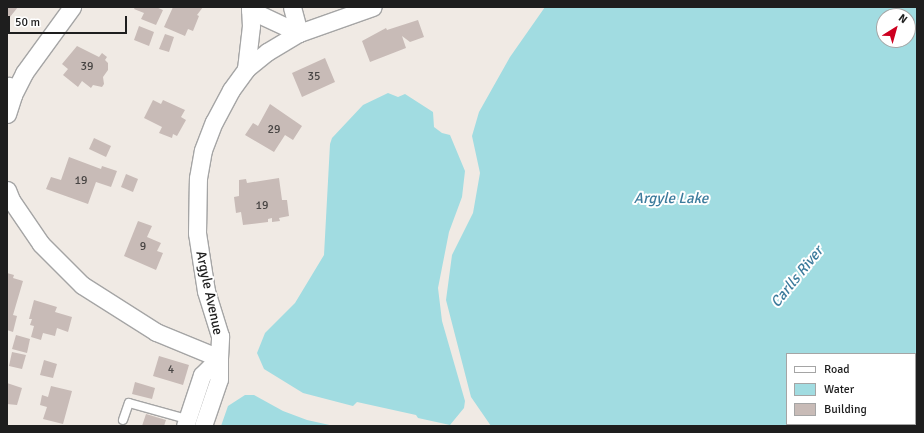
<!DOCTYPE html>
<html>
<head>
<meta charset="utf-8">
<style>
	body { margin:0 }
	#map { position:relative; width:924px; height:433px; overflow:hidden; background:#f0eae4; font-family:Signika,sans-serif }
	div>[style] { position:absolute }
	[style*='--x'] { left:calc(var(--x)*1px); top:calc(var(--y)*1px); width:calc(var(--w)*1px); rotate:calc(var(--a)*1deg) }
	.water>* { inset:0; background:#a1dce1 }
	.building>* { inset:0; background:#c8bbb7 }
	.roads { filter:drop-shadow(1px 0 #a5a5a5) drop-shadow(-1px 0 #a5a5a5) drop-shadow(0 1px #a5a5a5) drop-shadow(0 -1px #a5a5a5) }
	.service>* { height:8px; margin:-4px; padding:0 4px; transform-origin:4px; border-radius:4px; background:#fff }
	.minor>* { height:17px; margin:-8.5px; padding:0 8.5px; transform-origin:8.5px; border-radius:8.5px; background:#fff }
	span { translate:-50% -50%; white-space:nowrap; text-align:center; line-height:1.15; -webkit-text-stroke:4px #fff; paint-order:stroke }
	.number-label { font-size:12px; color:#484544 }
	.number-label span { -webkit-text-stroke-width:0 }
	.street-label { font-size:14px; color:#1e1e1e }
	.water-label { font-size:15px; color:#3c7b9c; font-style:italic }
	.frame { position:absolute; inset:0; border:8px solid #1e1e1e; pointer-events:none }
	.legend { position:absolute; left:786px; top:353px; width:130px; height:72px; box-sizing:border-box; background:#fff; border:1px solid #a5a5a5; margin:0; padding:5px 7px; list-style:none; font-size:12px; color:#1e1e1e }
	.legend li { display:flex; align-items:center; gap:8px; height:20px }
	.legend b { width:20px; border:1px solid #a5a5a5 }
	.north { position:absolute; left:876px; top:8px; width:40px; height:40px; box-sizing:border-box; background:#fff; border:1px solid #a5a5a5; border-radius:50%; rotate:37deg; font-size:11px; font-weight:700; line-height:16px; text-align:center; color:#1e1e1e }
	.north::after { content:''; display:block; margin:auto; width:14px; height:18px; background:#cd0020; clip-path:polygon(50% 0,100% 100%,50% 72%,0 100%) }
	.scale { position:absolute; left:8px; top:16px; width:119px; height:18px; box-sizing:border-box; border:2px solid #1e1e1e; border-top:0; padding-left:5px; font-size:12px; line-height:14px; white-space:nowrap; color:#1e1e1e; -webkit-text-stroke:3px #fff; paint-order:stroke }
</style>
</head>
<body>
<div id="map">
	<div class="water">
		<div style="clip-path:polygon(evenodd,545px 7px,917px 7px,917px 426px,491px 426px,471px 397px,446px 300px,452px 255px,473px 213px,480px 173px,472px 136px,479px 112px,510px 57px,545px 7px,884px 16px,908px 16px,908px 40px,884px 40px,884px 16px,545px 7px,787px 354px,915px 354px,915px 424px,787px 424px,787px 354px)"></div>
		<div style="clip-path:polygon(388px 93px,398px 97px,405px 94px,433px 112px,434px 127px,442px 133px,450px 135px,465px 171px,462px 197px,449px 232px,438px 288px,442px 321px,465px 401px,464px 408px,450px 425px,418px 418px,416px 415px,357px 402px,353px 406px,303px 393px,264px 369px,257px 353px,265px 333px,295px 303px,324px 255px,330px 144px,332px 138px,363px 105px)"></div>
		<div style="clip-path:polygon(245px 395px,254px 395px,283px 411px,307px 420px,334px 426px,221px 426px,228px 406px)"></div>
	</div>
	<div class="building">
		<div style="clip-path:polygon(7px 7px,18px 7px,10px 17px,7px 15px)"></div>
		<div style="clip-path:polygon(135px 7px,156px 7px,163px 10px,156px 25px,141px 19px,144px 13px,134px 9px)"></div>
		<div style="clip-path:polygon(173px 7px,203px 7px,197px 15px,199px 16px,193px 31px,188px 29px,185px 36px,164px 27px)"></div>
		<div style="clip-path:polygon(418px 20px,424px 37px,410px 42px,402px 36px,406px 48px,370px 62px,362px 41px,386px 28px,387px 30px)"></div>
		<div style="clip-path:polygon(139px 26px,154px 32px,149px 46px,134px 40px)"></div>
		<div style="clip-path:polygon(165px 34px,174px 37px,169px 52px,159px 49px)"></div>
		<div style="clip-path:polygon(77px 46px,99px 57px,102px 53px,107px 57px,105px 60px,108px 63px,108px 70px,103px 77px,104px 84px,102px 87px,93px 85px,91px 88px,82px 81px,78px 87px,63px 75px,68px 69px,62px 64px)"></div>
		<div style="clip-path:polygon(325px 58px,335px 82px,302px 97px,292px 73px)"></div>
		<div style="clip-path:polygon(153px 100px,161px 104px,163px 100px,185px 110px,181px 117px,186px 120px,177px 136px,173px 134px,172px 138px,159px 133px,162px 127px,144px 118px)"></div>
		<div style="clip-path:polygon(270px 104px,302px 126px,293px 140px,285px 135px,274px 152px,245px 135px,253px 123px,258px 126px)"></div>
		<div style="clip-path:polygon(94px 138px,111px 146px,106px 157px,89px 149px)"></div>
		<div style="clip-path:polygon(69px 157px,101px 169px,102px 166px,117px 171px,111px 187px,96px 182px,88px 204px,46px 189px,51px 177px,61px 180px)"></div>
		<div style="clip-path:polygon(126px 174px,138px 179px,133px 192px,121px 187px)"></div>
		<div style="clip-path:polygon(279px 178px,282px 200px,287px 200px,289px 216px,279px 218px,280px 221px,272px 222px,272px 218px,268px 219px,268px 222px,243px 225px,241px 212px,236px 213px,234px 197px,239px 196px,239px 180px,246px 179px,247px 183px)"></div>
		<div style="clip-path:polygon(138px 221px,152px 226px,147px 237px,161px 243px,157px 251px,163px 253px,156px 270px,124px 256px)"></div>
		<div style="clip-path:polygon(7px 273px,14px 275px,13px 278px,23px 281px,13px 315px,17px 316px,13px 332px,7px 330px)"></div>
		<div style="clip-path:polygon(34px 300px,57px 307px,55px 312px,72px 317px,68px 332px,57px 328px,55px 336px,43px 333px,41px 340px,31px 337px,34px 326px,30px 325px,32px 319px,29px 319px)"></div>
		<div style="clip-path:polygon(16px 335px,30px 339px,27px 353px,12px 349px)"></div>
		<div style="clip-path:polygon(12px 352px,26px 355px,22px 369px,9px 366px)"></div>
		<div style="clip-path:polygon(159px 356px,189px 365px,183px 385px,153px 376px)"></div>
		<div style="clip-path:polygon(44px 360px,57px 364px,53px 378px,40px 375px)"></div>
		<div style="clip-path:polygon(135px 382px,155px 388px,152px 399px,132px 394px)"></div>
		<div style="clip-path:polygon(7px 383px,22px 388px,17px 405px,7px 404px)"></div>
		<div style="clip-path:polygon(51px 386px,72px 391px,63px 424px,43px 419px,47px 407px,40px 405px,42px 395px,48px 397px)"></div>
		<div style="clip-path:polygon(146px 414px,166px 420px,164px 426px,142px 426px)"></div>
	</div>
	<div class="roads">
		<div class="service">
			<div style="--x:123;--y:420;--w:18;--a:-71"></div>
			<div style="--x:129;--y:403;--w:63;--a:15.6"></div>
		</div>
		<div class="minor">
			<div style="--x:292;--y:7;--w:27;--a:75"></div>
			<div style="--x:250;--y:10;--w:54;--a:25.1"></div>
			<div style="--x:246;--y:69;--w:43;--a:-83.4"></div>
			<div style="--x:251;--y:26;--w:19;--a:-93"></div>
			<div style="--x:13;--y:95;--w:25;--a:-63"></div>
			<div style="--x:24;--y:73;--w:82;--a:-54"></div>
			<div style="--x:7;--y:114;--w:20;--a:-72"></div>
			<div style="--x:13;--y:95;--w:10;--a:-114"></div>
			<div style="--x:7;--y:190;--w:11;--a:68"></div>
			<div style="--x:11;--y:200;--w:53;--a:55.7"></div>
			<div style="--x:41;--y:244;--w:58;--a:45"></div>
			<div style="--x:82;--y:285;--w:88;--a:32.4"></div>
			<div style="--x:156;--y:332;--w:68;--a:22.4"></div>
			<div style="--x:219;--y:358;--w:22;--a:-87"></div>
			<div style="--x:220;--y:336;--w:47;--a:-107.3"></div>
			<div style="--x:206;--y:291;--w:59;--a:-98.8"></div>
			<div style="--x:197;--y:233;--w:55;--a:-89"></div>
			<div style="--x:198;--y:178;--w:28;--a:-80"></div>
			<div style="--x:203;--y:150;--w:30;--a:-69"></div>
			<div style="--x:214;--y:122;--w:36;--a:-62"></div>
			<div style="--x:231;--y:90;--w:26;--a:-54"></div>
			<div style="--x:246;--y:69;--w:27;--a:-39"></div>
			<div style="--x:267;--y:52;--w:37;--a:-31"></div>
			<div style="--x:299;--y:33;--w:78;--a:-19.4"></div>
			<div style="--x:185;--y:426;--w:54;--a:-71.6"></div>
			<div style="--x:202;--y:375;--w:24;--a:-45"></div>
			<div style="--x:219;--y:358;--w:21;--a:90"></div>
			<div style="--x:219;--y:379;--w:50;--a:108.8"></div>
		</div>
	</div>
	<div class="number-label">
		<span style="left:87px;top:67px">39</span>
		<span style="left:314px;top:77px">35</span>
		<span style="left:274px;top:130px">29</span>
		<span style="left:81px;top:181px">19</span>
		<span style="left:262px;top:206px">19</span>
		<span style="left:143px;top:247px">9</span>
		<span style="left:171px;top:370px">4</span>
	</div>
	<div class="street-label">
		<span style="left:209px;top:293px;rotate:78deg">Argyle Avenue</span>
	</div>
	<div class="water-label">
		<span style="left:671px;top:199px">Argyle Lake</span>
		<span style="left:797px;top:277px;rotate:-51deg">Carlls River</span>
	</div>
	<div class="frame"></div>
	<ul class="legend">
	<li><b style="height:5px;background:#fff"></b>Road</li>
	<li><b style="height:11px;background:#a1dce1"></b>Water</li>
	<li><b style="height:11px;background:#c8bbb7"></b>Building</li>
	</ul>
	<div class="north">N</div>
	<div class="scale">50 m</div>
</div>
</body>
</html>
